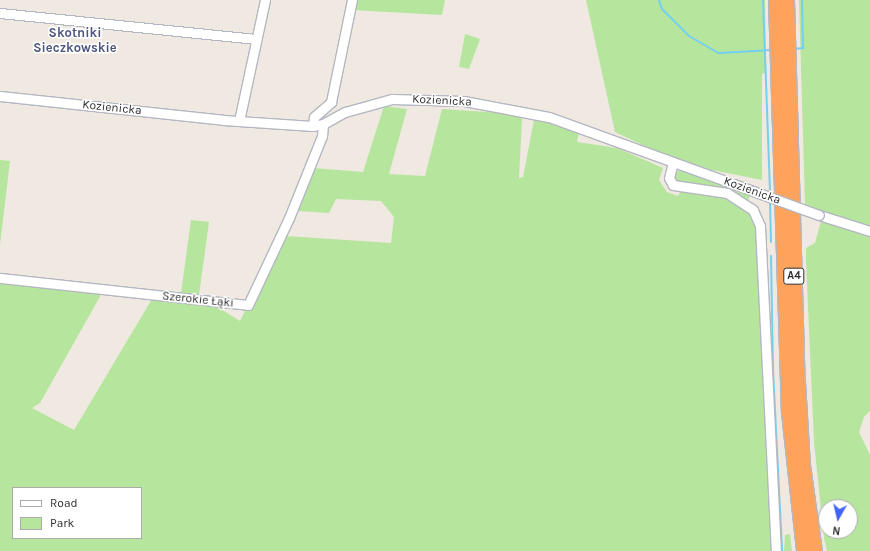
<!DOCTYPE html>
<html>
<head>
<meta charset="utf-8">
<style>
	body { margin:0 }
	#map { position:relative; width:870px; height:551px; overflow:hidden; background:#efe9e1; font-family:Karla,sans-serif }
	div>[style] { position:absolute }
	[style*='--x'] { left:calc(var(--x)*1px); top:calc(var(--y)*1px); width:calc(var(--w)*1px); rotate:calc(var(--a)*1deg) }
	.green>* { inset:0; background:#b6e59e }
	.stream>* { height:2px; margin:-1px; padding:0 1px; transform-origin:1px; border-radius:1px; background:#75cff0 }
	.roads { filter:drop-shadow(1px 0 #b4b7c1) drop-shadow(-1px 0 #b4b7c1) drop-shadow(0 1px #b4b7c1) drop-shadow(0 -1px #b4b7c1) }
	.minor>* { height:9px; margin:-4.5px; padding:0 4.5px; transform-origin:4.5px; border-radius:4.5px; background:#fff }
	.highway>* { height:13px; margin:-6.5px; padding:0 6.5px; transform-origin:6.5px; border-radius:6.5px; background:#ffa35c }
	.bridges { filter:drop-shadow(1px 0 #b4b7c1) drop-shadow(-1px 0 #b4b7c1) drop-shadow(0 1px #b4b7c1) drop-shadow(0 -1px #b4b7c1) }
	.minor-bridge>* { height:9px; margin:-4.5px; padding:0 4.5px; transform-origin:4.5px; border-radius:4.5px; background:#fff }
	span { translate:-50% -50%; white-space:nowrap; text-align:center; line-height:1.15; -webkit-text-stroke:3px #fff; paint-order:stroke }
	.shield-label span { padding:1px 3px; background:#fff; border:1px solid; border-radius:3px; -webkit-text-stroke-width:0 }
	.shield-label { font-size:11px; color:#2e2e2e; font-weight:700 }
	.street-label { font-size:12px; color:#2e2e2e }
	.neighbourhood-label { font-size:13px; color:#4d5680; font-weight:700 }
	.legend { position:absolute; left:12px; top:487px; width:130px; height:52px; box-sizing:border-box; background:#fff; border:1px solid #ababab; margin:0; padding:5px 7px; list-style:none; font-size:12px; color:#2e2e2e }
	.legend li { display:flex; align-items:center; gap:8px; height:20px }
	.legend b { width:20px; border:1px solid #ababab }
	.north { position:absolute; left:818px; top:499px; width:40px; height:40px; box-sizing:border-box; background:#fff; border:1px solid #ababab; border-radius:50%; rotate:188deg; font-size:11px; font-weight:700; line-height:16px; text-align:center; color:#2e2e2e }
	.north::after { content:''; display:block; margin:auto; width:14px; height:18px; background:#4264fb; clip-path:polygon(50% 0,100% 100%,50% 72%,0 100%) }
</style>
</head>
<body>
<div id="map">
	<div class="green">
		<div style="clip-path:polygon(354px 0,445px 0,442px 15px,352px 10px)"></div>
		<div style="clip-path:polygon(586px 0,765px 0,766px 72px,762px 74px,762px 180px,712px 170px,662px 154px,615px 132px)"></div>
		<div style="clip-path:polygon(799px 0,870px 0,870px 227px,849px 222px,805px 204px)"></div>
		<div style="clip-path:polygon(465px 34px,480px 39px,469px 69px,459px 67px)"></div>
		<div style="clip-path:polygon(evenodd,384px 106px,407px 109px,389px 174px,425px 176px,442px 109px,519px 114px,522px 119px,519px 178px,523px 177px,534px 120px,541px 119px,579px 132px,577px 142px,617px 148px,663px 168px,659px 180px,667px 192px,678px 196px,680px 192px,697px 192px,732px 198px,747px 208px,755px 218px,757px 230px,772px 551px,0 551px,0 281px,102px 293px,40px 403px,32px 408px,74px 430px,152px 299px,219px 308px,240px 321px,246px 309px,251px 306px,286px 236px,391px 243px,394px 217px,381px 201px,336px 199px,329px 213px,297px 211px,313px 168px,363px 172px,384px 106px,13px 488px,141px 488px,141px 538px,13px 538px,13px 488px)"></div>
		<div style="clip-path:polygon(0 160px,10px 161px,0 244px)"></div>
		<div style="clip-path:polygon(680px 170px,688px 171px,750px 195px,748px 201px,674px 182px,675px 173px)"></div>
		<div style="clip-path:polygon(191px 220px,209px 222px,199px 295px,181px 293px)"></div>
		<div style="clip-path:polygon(evenodd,821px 221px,870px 235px,870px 411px,864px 417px,859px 432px,870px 455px,870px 551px,827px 551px,824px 538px,814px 442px,806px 262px,806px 248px,815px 243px,821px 221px,826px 507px,850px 507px,850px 531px,826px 531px,826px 507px)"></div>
		<div style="clip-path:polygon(790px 534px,792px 551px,784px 551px,785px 535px)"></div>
	</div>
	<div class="stream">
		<div style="--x:659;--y:0;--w:9;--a:72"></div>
		<div style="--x:662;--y:9;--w:38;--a:45"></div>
		<div style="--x:689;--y:36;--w:34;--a:30"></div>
		<div style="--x:719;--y:53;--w:52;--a:-3.3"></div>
		<div style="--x:763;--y:0;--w:195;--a:87.9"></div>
		<div style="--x:793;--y:49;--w:10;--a:-6"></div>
		<div style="--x:803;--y:48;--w:48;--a:-91.2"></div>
		<div style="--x:770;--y:201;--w:41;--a:88.6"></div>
		<div style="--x:771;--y:256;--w:115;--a:89"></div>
		<div style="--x:773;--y:371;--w:180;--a:87.1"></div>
	</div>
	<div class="roads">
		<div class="minor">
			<div style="--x:0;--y:13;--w:256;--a:5.8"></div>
			<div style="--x:0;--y:96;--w:224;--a:6.1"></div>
			<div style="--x:223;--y:120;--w:90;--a:3.8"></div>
			<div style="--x:313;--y:126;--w:10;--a:-11"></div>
			<div style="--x:323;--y:124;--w:25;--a:-29"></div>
			<div style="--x:345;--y:112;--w:49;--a:-15.5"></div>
			<div style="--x:392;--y:99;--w:72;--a:1.6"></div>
			<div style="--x:464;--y:101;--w:86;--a:10.7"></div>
			<div style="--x:549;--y:117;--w:217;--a:19.9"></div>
			<div style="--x:239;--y:121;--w:124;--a:-77.9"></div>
			<div style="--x:313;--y:126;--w:9;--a:-84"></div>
			<div style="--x:314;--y:117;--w:23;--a:-41"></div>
			<div style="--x:331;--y:102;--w:104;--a:-78.4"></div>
			<div style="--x:673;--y:162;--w:16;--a:104"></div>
			<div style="--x:669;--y:178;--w:8;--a:60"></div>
			<div style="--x:673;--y:185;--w:55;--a:8.4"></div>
			<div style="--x:727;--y:193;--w:31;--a:33"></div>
			<div style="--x:753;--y:210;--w:17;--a:66"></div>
			<div style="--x:760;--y:226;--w:325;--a:87.2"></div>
			<div style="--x:819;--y:215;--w:53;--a:17.4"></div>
			<div style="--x:0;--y:278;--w:249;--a:6.2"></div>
			<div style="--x:248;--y:305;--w:96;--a:-64.8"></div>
			<div style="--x:289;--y:218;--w:88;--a:-68.1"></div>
			<div style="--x:322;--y:136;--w:12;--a:-85"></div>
		</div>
		<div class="highway">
			<div style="--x:775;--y:0;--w:412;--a:88.2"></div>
			<div style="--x:788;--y:412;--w:140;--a:83.8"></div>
			<div style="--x:787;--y:0;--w:382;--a:88.4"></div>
			<div style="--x:798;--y:382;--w:83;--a:86.6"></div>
			<div style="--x:803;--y:465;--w:87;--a:82.1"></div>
		</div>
	</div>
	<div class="bridges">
		<div class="minor-bridge">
			<div style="--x:753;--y:191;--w:70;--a:20"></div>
		</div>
	</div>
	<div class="shield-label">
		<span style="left:794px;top:276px">A4</span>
	</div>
	<div class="street-label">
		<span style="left:442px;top:101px;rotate:3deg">Kozienicka</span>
		<span style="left:112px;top:108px;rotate:6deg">Kozienicka</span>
		<span style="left:752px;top:191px;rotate:20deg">Kozienicka</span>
		<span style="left:198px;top:300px;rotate:6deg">Szerokie Łąki</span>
	</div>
	<div class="neighbourhood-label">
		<span style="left:75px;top:41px">Skotniki<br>Sieczkowskie</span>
	</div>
	<ul class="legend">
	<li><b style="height:5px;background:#fff"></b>Road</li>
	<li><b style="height:11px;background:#b6e59e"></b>Park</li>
	</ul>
	<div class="north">N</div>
</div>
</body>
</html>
